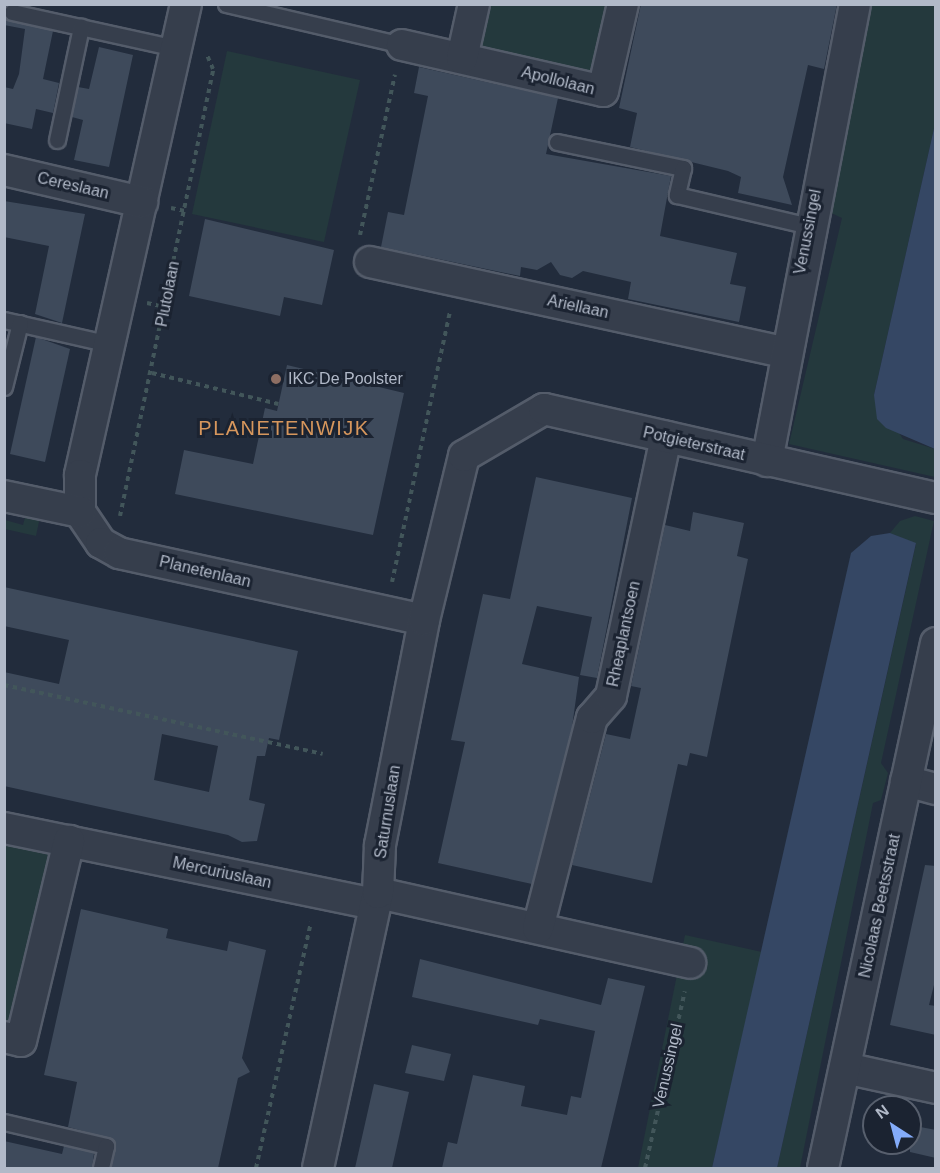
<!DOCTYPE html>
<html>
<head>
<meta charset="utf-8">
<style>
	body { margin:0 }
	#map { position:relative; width:940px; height:1173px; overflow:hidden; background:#222c3c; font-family:Helvetica,sans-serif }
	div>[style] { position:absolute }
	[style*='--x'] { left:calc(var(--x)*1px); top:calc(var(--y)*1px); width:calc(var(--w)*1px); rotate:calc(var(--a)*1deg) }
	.green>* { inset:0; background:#24393d }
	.water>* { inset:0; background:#354764 }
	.building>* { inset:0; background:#3e4a5b }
	.path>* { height:4px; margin-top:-2px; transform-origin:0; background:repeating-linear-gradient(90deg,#42565a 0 4.5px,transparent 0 9px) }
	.roads { filter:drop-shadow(2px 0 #545c6a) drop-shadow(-2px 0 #545c6a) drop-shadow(0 2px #545c6a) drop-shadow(0 -2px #545c6a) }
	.lane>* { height:15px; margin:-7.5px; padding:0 7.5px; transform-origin:7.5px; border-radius:7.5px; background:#363e4c }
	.street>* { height:30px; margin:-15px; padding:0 15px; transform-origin:15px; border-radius:15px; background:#363e4c }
	.dots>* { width:16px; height:16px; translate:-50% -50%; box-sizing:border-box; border:3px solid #1b2331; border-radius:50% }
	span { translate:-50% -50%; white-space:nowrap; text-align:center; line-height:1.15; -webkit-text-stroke:6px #1b2331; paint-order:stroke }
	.street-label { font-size:16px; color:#b1b9c8 }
	.poi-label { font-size:16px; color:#b1b9c8 }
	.left { translate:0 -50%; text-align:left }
	.quarter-label { font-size:20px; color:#d7975d; letter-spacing:1.5px }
	.frame { position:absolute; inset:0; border:6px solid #b1b9c8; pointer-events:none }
	.north { position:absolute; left:862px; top:1095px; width:60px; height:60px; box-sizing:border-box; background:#1b2331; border:2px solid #575f6d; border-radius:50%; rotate:324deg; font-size:16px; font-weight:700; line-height:24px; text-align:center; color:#b1b9c8 }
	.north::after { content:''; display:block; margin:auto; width:21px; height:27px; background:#84acfa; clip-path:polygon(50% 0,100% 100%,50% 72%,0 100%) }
</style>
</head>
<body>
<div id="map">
	<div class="green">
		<div style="clip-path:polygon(475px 5px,623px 5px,604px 91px,462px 58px)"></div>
		<div style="clip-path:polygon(872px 5px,935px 5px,935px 124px,874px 395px,903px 439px,935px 449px,935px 477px,789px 444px,842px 218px,829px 212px)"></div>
		<div style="clip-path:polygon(227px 51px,360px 80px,324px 242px,192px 214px)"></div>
		<div style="clip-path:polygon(26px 514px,40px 517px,36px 536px,5px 529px,5px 520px,23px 525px)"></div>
		<div style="clip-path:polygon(915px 516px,934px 521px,881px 763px,888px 773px,881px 800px,873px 803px,800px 1168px,777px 1168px,916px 544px,890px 533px,900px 521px)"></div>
		<div style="clip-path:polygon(4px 828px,69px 841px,21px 1041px,5px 1037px)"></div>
		<div style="clip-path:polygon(685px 935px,762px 952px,712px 1168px,638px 1168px)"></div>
	</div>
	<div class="water">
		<div style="clip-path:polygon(935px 124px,935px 449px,886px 428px,877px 419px,874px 395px)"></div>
		<div style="clip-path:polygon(890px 533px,916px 543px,777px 1168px,712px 1168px,851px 553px,871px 536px)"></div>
	</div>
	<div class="building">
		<div style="clip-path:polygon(641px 4px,837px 4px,824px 69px,808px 65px,783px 177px,792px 205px,738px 193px,741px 177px,728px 171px,630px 147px,637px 113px,619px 108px)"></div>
		<div style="clip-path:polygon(4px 18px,53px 31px,43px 79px,59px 83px,53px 113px,36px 109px,32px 129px,4px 123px,4px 87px,13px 89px,19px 74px,25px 29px,4px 25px)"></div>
		<div style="clip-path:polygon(99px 47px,133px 55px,109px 167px,74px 160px,83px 120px,72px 117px,78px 87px,89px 89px)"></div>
		<div style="clip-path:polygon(419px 67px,558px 98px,546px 154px,671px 176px,660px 236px,737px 253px,730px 284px,746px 287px,739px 322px,628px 299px,631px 282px,583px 271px,572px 278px,560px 275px,551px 262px,537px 270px,521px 267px,520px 276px,381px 247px,388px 212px,404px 215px,428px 96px,414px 93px)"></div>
		<div style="clip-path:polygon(4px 201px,85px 214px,62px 323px,35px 314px,49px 246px,4px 237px)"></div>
		<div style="clip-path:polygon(205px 219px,334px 250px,322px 305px,284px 297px,280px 316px,189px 296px)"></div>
		<div style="clip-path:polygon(36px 337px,70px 349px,45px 462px,10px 454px)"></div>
		<div style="clip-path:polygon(287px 365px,404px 393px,373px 535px,175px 494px,184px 450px,253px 464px,265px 408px,277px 411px)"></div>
		<div style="clip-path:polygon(536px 477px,632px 498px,597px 678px,580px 675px,592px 617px,537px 606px,522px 664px,579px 677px,572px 727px,532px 884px,438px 863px,465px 742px,451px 740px,483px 594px,510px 599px)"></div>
		<div style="clip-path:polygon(693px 512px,744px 523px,737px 556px,748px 559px,707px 757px,690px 753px,687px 766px,678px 764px,652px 883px,572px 865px,606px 734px,630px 739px,641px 688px,631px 686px,665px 525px,690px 531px)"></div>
		<div style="clip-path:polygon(evenodd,4px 587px,298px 651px,279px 740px,269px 738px,265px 756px,257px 756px,249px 800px,265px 804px,257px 841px,242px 842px,228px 835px,4px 786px,4px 672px,59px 684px,69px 640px,4px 626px,4px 587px,162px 734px,218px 746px,209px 792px,154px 780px,162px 734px)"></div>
		<div style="clip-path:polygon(925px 865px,936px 866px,936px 977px,929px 1005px,936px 1006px,936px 1035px,890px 1025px)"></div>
		<div style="clip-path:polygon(81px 909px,168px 929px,166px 938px,227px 951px,229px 941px,266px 950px,242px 1058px,250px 1072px,238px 1078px,218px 1168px,111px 1168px,113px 1139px,68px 1127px,77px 1082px,44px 1075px)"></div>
		<div style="clip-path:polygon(420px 959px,601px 1005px,608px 978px,645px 986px,601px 1168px,442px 1168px,448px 1142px,457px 1144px,473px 1075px,525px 1086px,521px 1106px,567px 1115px,571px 1096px,581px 1098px,595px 1031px,540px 1019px,538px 1025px,412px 997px)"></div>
		<div style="clip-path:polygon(412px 1045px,451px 1054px,444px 1081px,405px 1073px)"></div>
		<div style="clip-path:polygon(374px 1084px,409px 1092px,392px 1168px,355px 1168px)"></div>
		<div style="clip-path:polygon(910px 1125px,936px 1130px,936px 1158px,910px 1152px)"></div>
		<div style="clip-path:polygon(4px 1141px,62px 1154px,64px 1146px,94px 1153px,92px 1168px,4px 1168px)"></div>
	</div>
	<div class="path">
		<div style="--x:171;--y:208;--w:14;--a:12"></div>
		<div style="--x:360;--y:235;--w:164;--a:-77.7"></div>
		<div style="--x:147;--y:303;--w:19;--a:12"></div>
		<div style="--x:152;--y:373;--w:130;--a:13.8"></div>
		<div style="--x:120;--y:516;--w:457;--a:-78.2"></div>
		<div style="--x:213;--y:69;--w:15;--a:-113"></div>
		<div style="--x:392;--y:582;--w:277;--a:-77.9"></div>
		<div style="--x:4;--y:685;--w:326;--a:12.2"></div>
		<div style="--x:256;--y:1168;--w:252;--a:-77.4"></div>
		<div style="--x:645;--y:1168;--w:181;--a:-77.3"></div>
	</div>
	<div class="roads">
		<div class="lane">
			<div style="--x:226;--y:4;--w:181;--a:13.1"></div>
			<div style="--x:12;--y:12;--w:168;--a:12.4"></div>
			<div style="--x:57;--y:140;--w:116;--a:-78"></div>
			<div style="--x:557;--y:142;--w:129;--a:11.7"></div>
			<div style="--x:683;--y:168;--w:28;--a:103"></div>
			<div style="--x:677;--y:195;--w:136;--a:13.2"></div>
			<div style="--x:4;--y:320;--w:109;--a:12.8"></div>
			<div style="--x:4;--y:387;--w:66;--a:-76"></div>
			<div style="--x:4;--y:1122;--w:105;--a:13.2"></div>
			<div style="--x:106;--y:1146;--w:23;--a:103"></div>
		</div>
		<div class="street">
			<div style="--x:186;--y:4;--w:483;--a:102.7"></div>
			<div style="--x:80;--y:475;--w:37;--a:90"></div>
			<div style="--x:80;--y:512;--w:37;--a:56"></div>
			<div style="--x:101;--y:543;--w:21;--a:29"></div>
			<div style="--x:119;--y:553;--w:312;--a:12.4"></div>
			<div style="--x:402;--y:45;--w:206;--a:12.9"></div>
			<div style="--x:603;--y:91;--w:89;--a:-77.1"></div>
			<div style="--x:462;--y:58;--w:55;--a:-77.5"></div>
			<div style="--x:4;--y:170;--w:142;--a:13.1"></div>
			<div style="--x:370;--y:262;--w:426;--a:12.3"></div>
			<div style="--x:767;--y:461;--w:465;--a:-79.1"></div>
			<div style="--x:4;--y:496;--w:78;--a:11.9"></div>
			<div style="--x:906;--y:781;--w:31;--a:15"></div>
			<div style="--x:4;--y:828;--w:379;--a:11.6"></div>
			<div style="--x:378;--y:893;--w:320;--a:12.6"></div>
			<div style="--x:538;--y:928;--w:217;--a:-75.6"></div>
			<div style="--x:592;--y:718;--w:29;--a:-49"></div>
			<div style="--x:611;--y:696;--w:265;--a:-78"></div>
			<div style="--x:4;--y:1037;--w:17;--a:13"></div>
			<div style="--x:21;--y:1041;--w:206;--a:-76.5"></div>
			<div style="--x:845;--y:1068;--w:93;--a:12.4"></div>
			<div style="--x:318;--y:1168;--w:281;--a:-77.7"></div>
			<div style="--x:378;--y:893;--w:48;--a:-87.6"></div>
			<div style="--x:380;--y:845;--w:229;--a:-78.9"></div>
			<div style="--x:424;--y:620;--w:169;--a:-76.3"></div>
			<div style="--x:464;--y:456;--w:93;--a:-30.4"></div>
			<div style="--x:544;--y:409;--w:402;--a:12.8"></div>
			<div style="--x:823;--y:1168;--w:537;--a:-77.85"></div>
		</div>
	</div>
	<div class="dots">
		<div style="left:276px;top:379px;background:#8d6e63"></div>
	</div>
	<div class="street-label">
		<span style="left:558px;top:81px;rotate:14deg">Apollolaan</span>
		<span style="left:73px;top:186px;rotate:13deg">Cereslaan</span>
		<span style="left:808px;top:232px;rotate:-79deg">Venussingel</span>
		<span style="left:168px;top:294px;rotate:-79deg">Plutolaan</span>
		<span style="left:578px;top:307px;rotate:12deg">Ariellaan</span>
		<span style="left:694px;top:444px;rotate:13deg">Potgieterstraat</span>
		<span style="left:205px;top:572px;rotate:13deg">Planetenlaan</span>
		<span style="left:624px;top:634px;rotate:-78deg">Rheaplantsoen</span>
		<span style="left:388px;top:812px;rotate:-81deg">Saturnuslaan</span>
		<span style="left:222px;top:873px;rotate:12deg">Mercuriuslaan</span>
		<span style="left:880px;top:906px;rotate:-78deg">Nicolaas Beetsstraat</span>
		<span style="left:668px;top:1066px;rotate:-77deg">Venussingel</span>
	</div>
	<div class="poi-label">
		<span class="left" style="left:288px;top:379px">IKC De Poolster</span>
	</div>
	<div class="quarter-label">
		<span style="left:284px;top:428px">PLANETENWIJK</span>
	</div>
	<div class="frame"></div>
	<div class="north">N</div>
</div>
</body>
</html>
